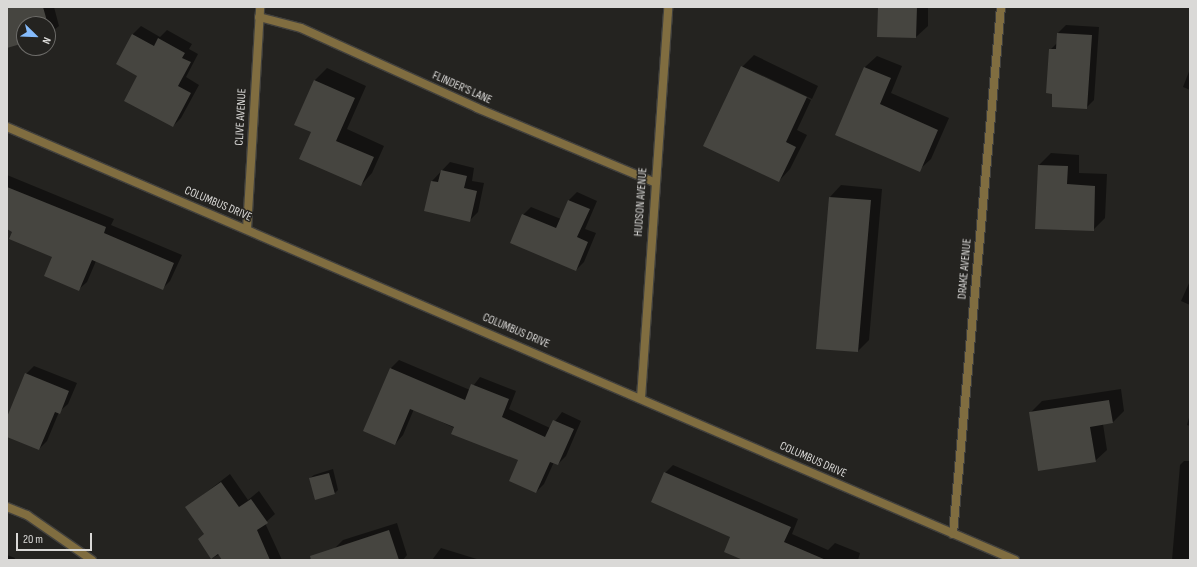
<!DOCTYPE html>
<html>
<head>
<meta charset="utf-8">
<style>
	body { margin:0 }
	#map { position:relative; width:1197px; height:567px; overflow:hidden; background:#242320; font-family:"Sofia Sans Condensed",sans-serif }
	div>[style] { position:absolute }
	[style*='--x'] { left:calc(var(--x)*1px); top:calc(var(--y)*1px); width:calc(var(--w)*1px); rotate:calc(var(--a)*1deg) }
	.shadow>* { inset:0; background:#0007 }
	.building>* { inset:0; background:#464540 }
	.roads { filter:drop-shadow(1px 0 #41403d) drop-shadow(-1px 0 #41403d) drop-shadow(0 1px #41403d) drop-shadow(0 -1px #41403d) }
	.minor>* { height:8px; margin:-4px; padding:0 4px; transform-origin:4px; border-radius:4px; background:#806d40 }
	span { translate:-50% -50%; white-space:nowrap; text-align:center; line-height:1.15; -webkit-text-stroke:3px #242320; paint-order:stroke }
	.street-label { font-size:12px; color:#dad9d7 }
	.frame { position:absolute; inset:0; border:8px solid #dad9d7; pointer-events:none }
	.north { position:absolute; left:16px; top:16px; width:40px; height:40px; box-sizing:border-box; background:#242320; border:1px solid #6d6c69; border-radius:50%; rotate:113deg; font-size:11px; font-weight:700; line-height:16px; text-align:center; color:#dad9d7 }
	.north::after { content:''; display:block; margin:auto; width:14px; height:18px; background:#85bbfb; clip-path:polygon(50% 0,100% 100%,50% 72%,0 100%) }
	.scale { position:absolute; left:16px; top:533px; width:76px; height:18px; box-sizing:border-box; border:2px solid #dad9d7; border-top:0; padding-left:5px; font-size:12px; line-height:14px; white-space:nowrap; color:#dad9d7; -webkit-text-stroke:3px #242320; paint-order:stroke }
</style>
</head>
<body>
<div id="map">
	<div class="shadow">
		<div style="clip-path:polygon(7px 7px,54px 7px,59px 26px,48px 35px,48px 24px,24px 24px,24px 42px,7px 47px)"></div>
		<div style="clip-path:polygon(879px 7px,928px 7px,928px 26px,916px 37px)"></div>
		<div style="clip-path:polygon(1066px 25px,1099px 27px,1094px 100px,1086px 108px,1050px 50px,1057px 43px,1058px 33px)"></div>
		<div style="clip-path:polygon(141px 26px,160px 37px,167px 30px,192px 44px,189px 49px,198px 54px,186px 77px,199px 85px,181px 118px,173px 126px,139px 75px,117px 64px,133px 34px)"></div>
		<div style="clip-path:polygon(754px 55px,818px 86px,812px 99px,745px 67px,811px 100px,797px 130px,807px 135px,790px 169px,779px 181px,742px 67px)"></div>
		<div style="clip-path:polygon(877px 56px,902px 66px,891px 93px,949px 118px,931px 159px,919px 170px,836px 134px,865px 67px)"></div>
		<div style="clip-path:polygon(327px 68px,366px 86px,347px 129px,384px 146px,372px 173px,361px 185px,312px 131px,295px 124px,315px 80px)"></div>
		<div style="clip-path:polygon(1190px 69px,1190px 90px,1183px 87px)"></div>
		<div style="clip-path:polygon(1051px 153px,1079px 155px,1079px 173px,1107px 174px,1105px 218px,1093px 230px,1036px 228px,1039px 165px)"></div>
		<div style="clip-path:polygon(450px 162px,474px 168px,472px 181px,484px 183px,478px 212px,469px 221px,432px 181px)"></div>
		<div style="clip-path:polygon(7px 175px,114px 219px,111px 225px,182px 255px,170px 281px,162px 289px,96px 261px,87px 282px,78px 290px,54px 257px,7px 228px)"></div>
		<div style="clip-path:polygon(841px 185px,882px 189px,869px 340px,858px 351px,830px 197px)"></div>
		<div style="clip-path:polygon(577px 192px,597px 201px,585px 229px,596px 233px,584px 262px,576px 270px,523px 215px,531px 207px,561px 219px,569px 200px)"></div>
		<div style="clip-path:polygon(1190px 281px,1190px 305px,1181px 301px)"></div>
		<div style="clip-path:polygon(399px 360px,470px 390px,480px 377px,516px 391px,509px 409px,550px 428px,562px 412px,581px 421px,566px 456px,558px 464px,554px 462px,544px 484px,536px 492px,520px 459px,414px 409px,403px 435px,395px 444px,365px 431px,391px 368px)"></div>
		<div style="clip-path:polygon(34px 366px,77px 383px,68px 404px,59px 412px,47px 441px,39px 449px,7px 436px,7px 420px,26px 374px)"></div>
		<div style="clip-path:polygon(1121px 389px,1124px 411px,1112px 423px,1103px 424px,1107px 450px,1095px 461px,1031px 412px,1042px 401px)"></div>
		<div style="clip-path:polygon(1190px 414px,1190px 426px,1187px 425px)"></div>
		<div style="clip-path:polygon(1184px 461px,1190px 461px,1190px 560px,1172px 560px,1180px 465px)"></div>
		<div style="clip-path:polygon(673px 465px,798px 519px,792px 534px,828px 550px,835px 543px,860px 553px,858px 560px,746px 560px,731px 537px,665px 473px)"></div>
		<div style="clip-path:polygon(333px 469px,338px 490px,334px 494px,310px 478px,314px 475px)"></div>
		<div style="clip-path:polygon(230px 474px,248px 500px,259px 491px,275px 514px,265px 523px,282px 560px,231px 560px,227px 551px,212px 558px,205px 533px,186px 508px)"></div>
		<div style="clip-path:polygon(397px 523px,407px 555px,403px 560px,339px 560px,335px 548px,343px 540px)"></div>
		<div style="clip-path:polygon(441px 548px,480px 560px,432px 560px)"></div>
		<div style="clip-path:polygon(7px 555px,15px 558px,14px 560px,7px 560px)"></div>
	</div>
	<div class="building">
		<div style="clip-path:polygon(7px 7px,43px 7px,51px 35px,48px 36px,48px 24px,24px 24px,24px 43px,7px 48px)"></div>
		<div style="clip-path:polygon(878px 7px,917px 7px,916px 38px,877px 37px)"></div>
		<div style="clip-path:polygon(1057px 33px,1092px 35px,1087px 109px,1052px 107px,1052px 94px,1046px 93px,1049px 49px,1056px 49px)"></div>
		<div style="clip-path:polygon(132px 34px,154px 46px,158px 38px,185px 53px,182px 58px,191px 62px,178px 86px,191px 93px,173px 127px,124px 101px,137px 76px,116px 64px)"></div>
		<div style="clip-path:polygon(741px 66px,807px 97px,786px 142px,796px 147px,779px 182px,703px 146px)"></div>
		<div style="clip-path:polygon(864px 67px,891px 78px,880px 104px,938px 130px,920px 172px,835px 135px)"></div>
		<div style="clip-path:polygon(314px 80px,355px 98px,336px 141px,374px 157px,361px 186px,299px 159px,311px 132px,294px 125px)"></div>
		<div style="clip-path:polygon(1038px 165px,1068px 166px,1067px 184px,1095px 186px,1094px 231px,1035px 229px)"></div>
		<div style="clip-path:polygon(441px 170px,467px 176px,464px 188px,477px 191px,470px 222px,424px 211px,431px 181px,438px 182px)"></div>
		<div style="clip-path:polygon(7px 187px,106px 227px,104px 233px,174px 263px,163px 290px,92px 260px,79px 291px,44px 276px,52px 257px,9px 239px,12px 232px,7px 229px)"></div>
		<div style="clip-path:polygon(829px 197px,871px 200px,858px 352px,816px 349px)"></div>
		<div style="clip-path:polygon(568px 200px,590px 209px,577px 237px,588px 242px,576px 271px,510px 243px,522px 214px,556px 228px)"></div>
		<div style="clip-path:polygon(390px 368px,465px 400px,471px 384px,509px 399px,502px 417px,545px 437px,553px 420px,574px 429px,558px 465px,550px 462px,536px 493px,509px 481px,518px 460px,451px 434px,454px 427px,410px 409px,395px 445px,363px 431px)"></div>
		<div style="clip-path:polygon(25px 373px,69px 391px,60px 414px,55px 412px,39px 450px,7px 437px,7px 417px)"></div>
		<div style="clip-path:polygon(1109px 400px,1113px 423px,1090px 427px,1096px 462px,1038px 471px,1029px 412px)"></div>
		<div style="clip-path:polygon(664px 472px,791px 527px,784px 542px,826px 560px,743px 560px,724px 552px,730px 537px,651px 502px)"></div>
		<div style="clip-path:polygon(329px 473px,335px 494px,315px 500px,309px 478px)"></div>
		<div style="clip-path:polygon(221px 482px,239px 507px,251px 499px,268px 523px,257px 530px,270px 560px,222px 560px,218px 554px,211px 559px,198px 539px,204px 534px,185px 507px)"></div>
		<div style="clip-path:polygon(389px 530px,399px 560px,311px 560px,310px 556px)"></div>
	</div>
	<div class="roads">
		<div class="minor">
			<div style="--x:259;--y:17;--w:43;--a:14.7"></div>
			<div style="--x:301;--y:28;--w:193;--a:24.4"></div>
			<div style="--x:477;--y:108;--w:192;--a:22.7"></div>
			<div style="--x:7;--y:127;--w:1097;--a:23.25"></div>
			<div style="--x:247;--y:229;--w:222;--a:-86.6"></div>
			<div style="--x:641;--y:398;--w:392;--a:-86"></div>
			<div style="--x:7;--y:507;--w:22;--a:22"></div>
			<div style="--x:27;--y:515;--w:79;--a:34.7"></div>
			<div style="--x:953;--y:534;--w:529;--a:-84.8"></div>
		</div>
	</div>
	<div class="street-label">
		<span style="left:462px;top:88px;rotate:24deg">FLINDER'S LANE</span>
		<span style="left:241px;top:117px;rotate:-87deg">CLIVE AVENUE</span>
		<span style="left:641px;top:202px;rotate:-86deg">HUDSON AVENUE</span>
		<span style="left:218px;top:204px;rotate:23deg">COLUMBUS DRIVE</span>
		<span style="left:965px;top:269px;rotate:-85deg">DRAKE AVENUE</span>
		<span style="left:516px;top:331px;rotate:23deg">COLUMBUS DRIVE</span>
		<span style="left:813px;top:460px;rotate:24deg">COLUMBUS DRIVE</span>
	</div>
	<div class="frame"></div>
	<div class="north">N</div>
	<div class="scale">20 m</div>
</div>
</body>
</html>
